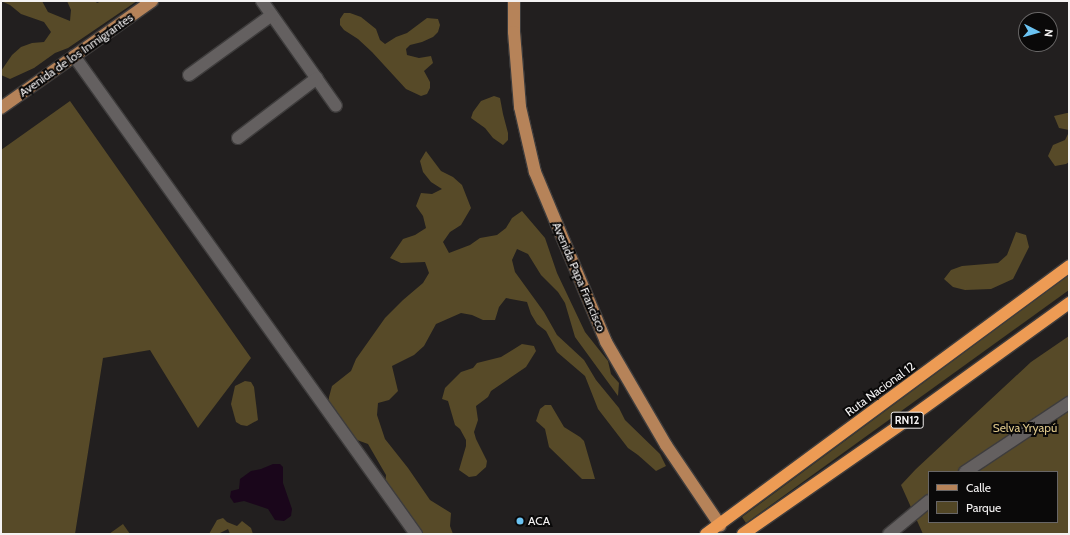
<!DOCTYPE html>
<html>
<head>
<meta charset="utf-8">
<style>
	body { margin:0 }
	#map { position:relative; width:1070px; height:535px; overflow:hidden; background:#221f1f; font-family:Cabin,sans-serif }
	div>[style] { position:absolute }
	[style*='--x'] { left:calc(var(--x)*1px); top:calc(var(--y)*1px); width:calc(var(--w)*1px); rotate:calc(var(--a)*1deg) }
	.green>* { inset:0; background:#524625 }
	.forest>* { inset:0; background:#574a28 }
	.water>* { inset:0; background:#1a061b }
	.roads { filter:drop-shadow(1px 0 #3e3c3c) drop-shadow(-1px 0 #3e3c3c) drop-shadow(0 1px #3e3c3c) drop-shadow(0 -1px #3e3c3c) }
	.minor>* { height:12px; margin:-6px; padding:0 6px; transform-origin:6px; border-radius:6px; background:#646060 }
	.major>* { height:12px; margin:-6px; padding:0 6px; transform-origin:6px; border-radius:6px; background:#b68359 }
	.highway>* { height:12px; margin:-6px; padding:0 6px; transform-origin:6px; border-radius:6px; background:#ed9b54 }
	.dots>* { width:11px; height:11px; translate:-50% -50%; box-sizing:border-box; border:2px solid #0a0909; border-radius:50% }
	span { translate:-50% -50%; white-space:nowrap; text-align:center; line-height:1.15; -webkit-text-stroke:4px #0a0909; paint-order:stroke }
	.shield-label span { padding:1px 3px; background:#0a0909; border:1px solid; border-radius:3px; -webkit-text-stroke-width:0 }
	.shield-label { font-size:11px; color:#f4f2f2; font-weight:700 }
	.street-label { font-size:12px; color:#f4f2f2 }
	.park-label { font-size:12px; color:#dcc689 }
	.poi-label { font-size:12px; color:#f4f2f2 }
	.left { translate:0 -50%; text-align:left }
	.frame { position:absolute; inset:0; border:2px solid #f4f2f2; pointer-events:none }
	.legend { position:absolute; left:928px; top:471px; width:130px; height:52px; box-sizing:border-box; background:#0a0909; border:1px solid #686666; margin:0; padding:5px 7px; list-style:none; font-size:12px; color:#f4f2f2 }
	.legend li { display:flex; align-items:center; gap:8px; height:20px }
	.legend b { width:20px; border:1px solid #686666 }
	.north { position:absolute; left:1018px; top:12px; width:40px; height:40px; box-sizing:border-box; background:#0a0909; border:1px solid #686666; border-radius:50%; rotate:96deg; font-size:11px; font-weight:700; line-height:16px; text-align:center; color:#f4f2f2 }
	.north::after { content:''; display:block; margin:auto; width:14px; height:18px; background:#6bc3f2; clip-path:polygon(50% 0,100% 100%,50% 72%,0 100%) }
</style>
</head>
<body>
<div id="map">
	<div class="green">
		<div style="clip-path:polygon(1069px 275px,1069px 290px,746px 523px,742px 517px)"></div>
		<div style="clip-path:polygon(123px 524px,130px 534px,109px 534px)"></div>
	</div>
	<div class="forest">
		<div style="clip-path:polygon(1px 1px,42px 1px,48px 12px,70px 21px,71px 10px,67px 1px,95px 1px,97px 3px,102px 1px,137px 1px,68px 48px,55px 53px,34px 68px,10px 79px,1px 75px,1px 71px,12px 55px,21px 47px,32px 43px,44px 42px,51px 32px,44px 22px,21px 14px,10px 5px)"></div>
		<div style="clip-path:polygon(344px 13px,350px 13px,361px 17px,376px 29px,380px 40px,385px 44px,396px 37px,407px 33px,427px 18px,438px 19px,440px 25px,438px 32px,433px 37px,422px 42px,410px 45px,406px 49px,407px 55px,419px 58px,431px 56px,433px 63px,424px 71px,430px 82px,430px 88px,427px 94px,421px 96px,406px 89px,372px 52px,358px 39px,344px 30px,340px 25px,340px 19px)"></div>
		<div style="clip-path:polygon(494px 96px,500px 98px,503px 114px,508px 133px,508px 140px,503px 145px,493px 138px,485px 128px,471px 118px,473px 112px,481px 101px)"></div>
		<div style="clip-path:polygon(70px 101px,251px 358px,198px 428px,150px 350px,103px 358px,75px 534px,1px 534px,1px 150px)"></div>
		<div style="clip-path:polygon(1067px 113px,1069px 113px,1069px 130px,1059px 128px,1054px 116px)"></div>
		<div style="clip-path:polygon(1069px 132px,1069px 162px,1066px 164px,1055px 166px,1048px 156px,1053px 145px,1065px 140px)"></div>
		<div style="clip-path:polygon(426px 151px,441px 171px,453px 177px,462px 185px,471px 208px,461px 225px,450px 232px,443px 242px,449px 253px,470px 245px,480px 238px,497px 235px,506px 228px,512px 218px,522px 211px,545px 238px,557px 273px,585px 332px,608px 361px,611px 374px,619px 383px,618px 396px,575px 337px,565px 303px,558px 292px,541px 275px,528px 254px,517px 249px,512px 260px,515px 272px,544px 312px,557px 335px,584px 360px,596px 380px,619px 408px,625px 420px,660px 454px,666px 466px,656px 471px,638px 455px,628px 448px,598px 409px,585px 376px,557px 352px,546px 331px,537px 324px,531px 314px,527px 302px,506px 298px,499px 307px,495px 320px,483px 320px,472px 315px,461px 313px,436px 324px,424px 346px,414px 355px,392px 366px,398px 391px,389px 400px,378px 403px,377px 415px,385px 439px,408px 468px,430px 500px,451px 513px,450px 526px,453px 534px,420px 534px,385px 487px,386px 475px,368px 444px,357px 440px,345px 439px,328px 409px,329px 397px,332px 386px,351px 371px,356px 359px,385px 318px,403px 300px,423px 283px,429px 273px,425px 262px,401px 263px,390px 258px,403px 239px,415px 235px,426px 228px,423px 216px,416px 206px,421px 193px,432px 194px,442px 189px,431px 182px,423px 172px,420px 161px)"></div>
		<div style="clip-path:polygon(1016px 232px,1026px 235px,1029px 247px,1013px 279px,991px 289px,965px 290px,953px 287px,944px 279px,951px 270px,962px 266px,998px 263px,1007px 255px)"></div>
		<div style="clip-path:polygon(evenodd,1069px 336px,1069px 534px,923px 534px,901px 485px,916px 469px,1031px 362px,1069px 336px,929px 472px,1057px 472px,1057px 522px,929px 522px,929px 472px)"></div>
		<div style="clip-path:polygon(522px 344px,534px 346px,536px 351px,526px 367px,491px 391px,488px 397px,476px 406px,478px 420px,474px 432px,476px 439px,487px 461px,486px 467px,476px 476px,469px 477px,459px 470px,466px 446px,466px 440px,460px 429px,455px 425px,448px 401px,442px 399px,445px 388px,461px 372px,473px 368px,477px 363px,501px 357px)"></div>
		<div style="clip-path:polygon(245px 381px,251px 382px,254px 387px,258px 420px,247px 426px,241px 425px,236px 422px,231px 404px,235px 386px)"></div>
		<div style="clip-path:polygon(545px 405px,551px 405px,564px 427px,580px 437px,584px 441px,595px 479px,582px 479px,549px 447px,545px 429px,536px 421px,540px 409px)"></div>
		<div style="clip-path:polygon(223px 518px,227px 522px,237px 526px,242px 521px,251px 528px,253px 534px,230px 534px,228px 529px,218px 534px,209px 534px,217px 520px)"></div>
	</div>
	<div class="water">
		<div style="clip-path:polygon(273px 464px,280px 464px,283px 467px,283px 483px,292px 509px,291px 516px,284px 521px,275px 520px,268px 509px,244px 501px,234px 503px,230px 497px,231px 491px,239px 489px,240px 479px,251px 471px,261px 469px)"></div>
	</div>
	<div class="roads">
		<div class="minor">
			<div style="--x:262;--y:1;--w:128;--a:54.8"></div>
			<div style="--x:74;--y:56;--w:588;--a:54.42"></div>
			<div style="--x:189;--y:75;--w:102;--a:-35.9"></div>
			<div style="--x:238;--y:138;--w:99;--a:-37.2"></div>
			<div style="--x:965;--y:472;--w:125;--a:-33.6"></div>
			<div style="--x:889;--y:534;--w:52;--a:-39.5"></div>
		</div>
		<div class="major">
			<div style="--x:514;--y:1;--w:31;--a:90"></div>
			<div style="--x:514;--y:32;--w:75;--a:85.4"></div>
			<div style="--x:520;--y:107;--w:67;--a:77"></div>
			<div style="--x:535;--y:172;--w:184;--a:67.3"></div>
			<div style="--x:606;--y:342;--w:119;--a:59.8"></div>
			<div style="--x:666;--y:445;--w:97;--a:56"></div>
			<div style="--x:1;--y:108;--w:185;--a:-35.3"></div>
		</div>
		<div class="highway">
			<div style="--x:706;--y:534;--w:451;--a:-36.4"></div>
			<div style="--x:743;--y:534;--w:200;--a:-34.8"></div>
			<div style="--x:907;--y:420;--w:200;--a:-35.8"></div>
		</div>
	</div>
	<div class="dots">
		<div style="left:520px;top:521px;background:#6bc3f2"></div>
	</div>
	<div class="shield-label">
		<span style="left:907px;top:420px">RN12</span>
	</div>
	<div class="street-label">
		<span style="left:76px;top:55px;rotate:-35deg">Avenida de los Inmigrantes</span>
		<span style="left:579px;top:277px;rotate:67deg">Avenida Papa Francisco</span>
		<span style="left:880px;top:389px;rotate:-36deg">Ruta Nacional 12</span>
	</div>
	<div class="park-label">
		<span style="left:1025px;top:428px">Selva Yryapú</span>
	</div>
	<div class="poi-label">
		<span class="left" style="left:528px;top:521px">ACA</span>
	</div>
	<div class="frame"></div>
	<ul class="legend">
	<li><b style="height:5px;background:#b68359"></b>Calle</li>
	<li><b style="height:11px;background:#524625"></b>Parque</li>
	</ul>
	<div class="north">N</div>
</div>
</body>
</html>
